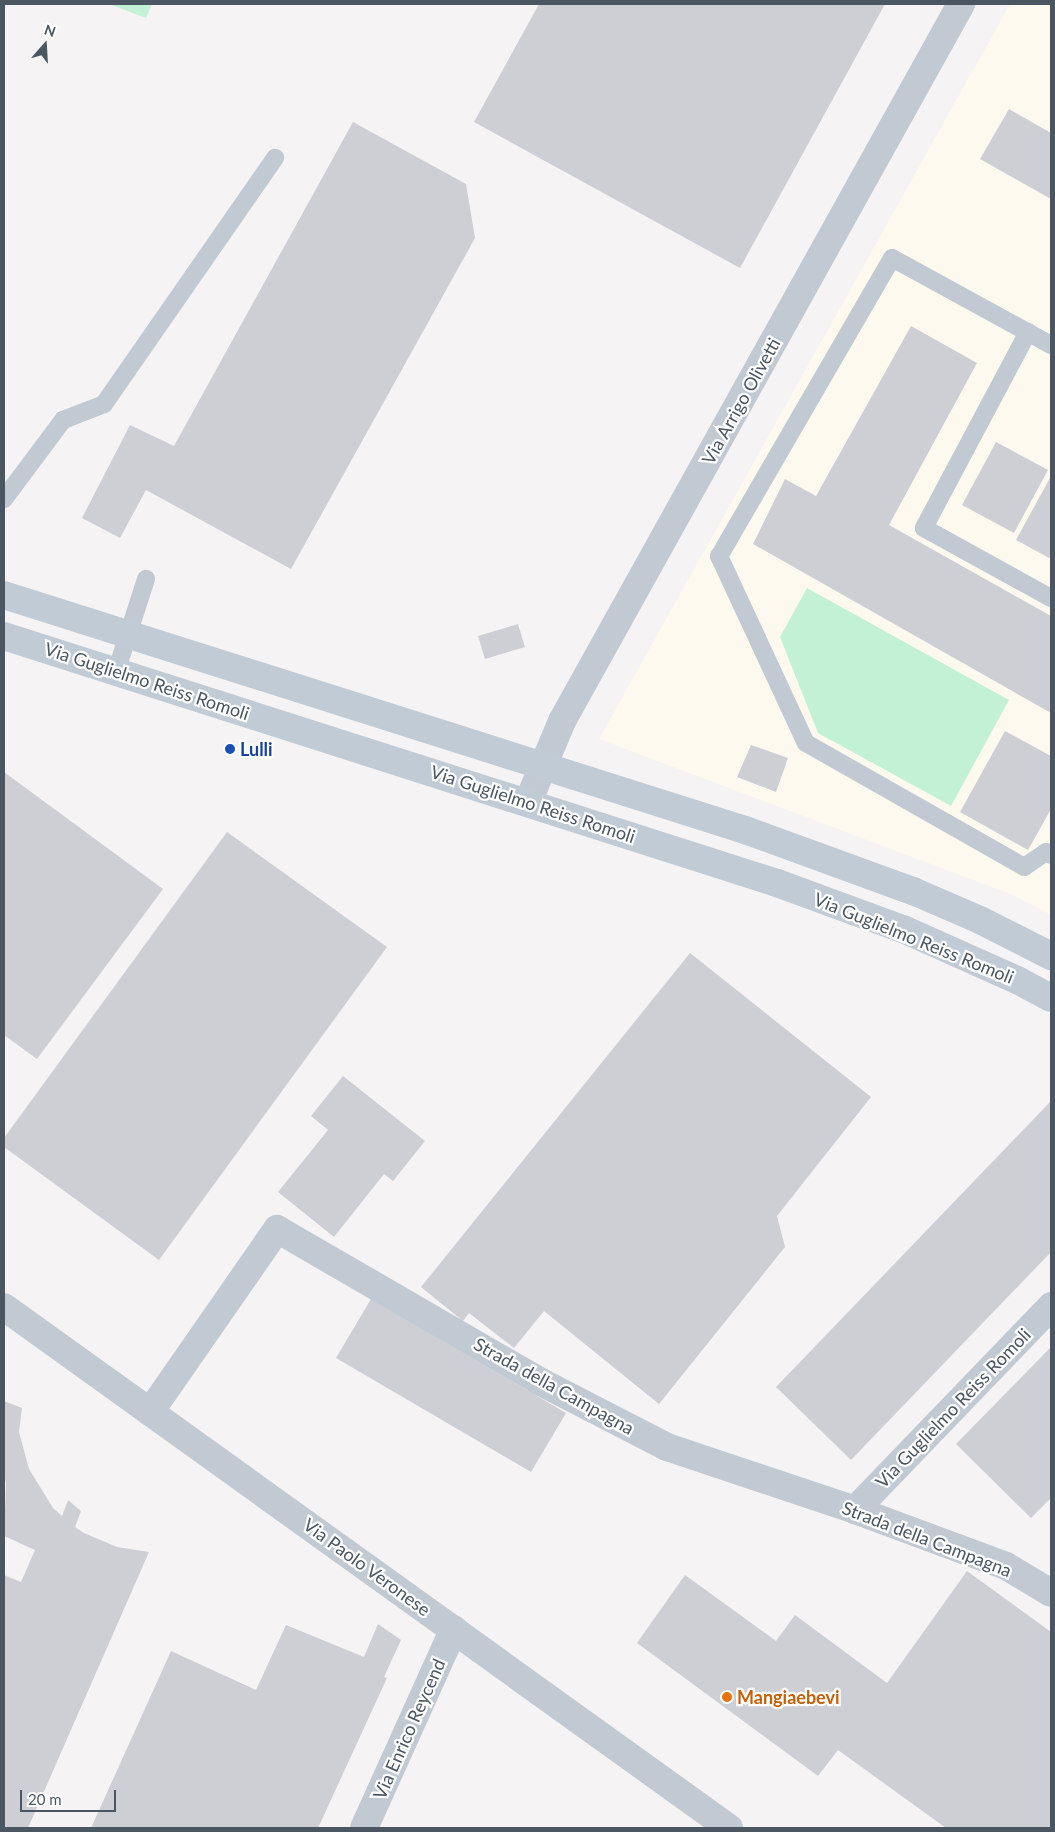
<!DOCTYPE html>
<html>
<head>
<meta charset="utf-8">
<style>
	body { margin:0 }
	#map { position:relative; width:1055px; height:1832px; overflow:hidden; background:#f5f3f3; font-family:Lato,sans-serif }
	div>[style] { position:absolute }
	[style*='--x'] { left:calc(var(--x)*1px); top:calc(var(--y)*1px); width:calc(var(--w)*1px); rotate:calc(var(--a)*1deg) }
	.commercial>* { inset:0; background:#fdf9ef }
	.green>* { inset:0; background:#c3f1d5 }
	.building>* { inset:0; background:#cdcfd5 }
	.service>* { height:18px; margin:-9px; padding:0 9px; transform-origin:9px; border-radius:9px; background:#c1cad2 }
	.minor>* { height:28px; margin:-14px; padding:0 14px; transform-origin:14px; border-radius:14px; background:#c1cad2 }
	.secondary>* { height:28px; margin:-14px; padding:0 14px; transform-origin:14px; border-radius:14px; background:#c1cbd6 }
	.dots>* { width:14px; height:14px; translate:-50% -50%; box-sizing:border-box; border:2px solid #fff; border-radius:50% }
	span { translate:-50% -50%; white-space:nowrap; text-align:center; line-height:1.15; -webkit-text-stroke:4.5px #fff; paint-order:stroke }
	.street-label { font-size:18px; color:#4a5661 }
	.transit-label { font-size:18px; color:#164399; font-weight:700 }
	.left { translate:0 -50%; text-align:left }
	.food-label { font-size:18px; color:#c56008; font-weight:700 }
	.frame { position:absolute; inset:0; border:5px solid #4a5661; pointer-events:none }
	.north { position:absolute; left:20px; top:20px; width:50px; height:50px; -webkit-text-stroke:4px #fff; paint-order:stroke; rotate:19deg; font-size:14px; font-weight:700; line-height:20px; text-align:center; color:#4a5661 }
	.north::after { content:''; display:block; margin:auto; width:18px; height:22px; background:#4a5661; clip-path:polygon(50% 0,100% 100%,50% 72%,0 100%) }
	.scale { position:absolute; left:20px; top:1790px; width:96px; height:22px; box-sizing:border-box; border:2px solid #4a5661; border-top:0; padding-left:6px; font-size:15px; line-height:18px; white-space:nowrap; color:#4a5661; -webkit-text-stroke:4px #fff; paint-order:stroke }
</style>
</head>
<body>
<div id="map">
	<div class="commercial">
		<div style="clip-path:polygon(1010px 4px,1051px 4px,1051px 915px,1013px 895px,599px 739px)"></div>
	</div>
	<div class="green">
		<div style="clip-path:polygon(109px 4px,152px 4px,146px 18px)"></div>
		<div style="clip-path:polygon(807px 588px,1009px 700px,951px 806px,818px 733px,780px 637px)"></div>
	</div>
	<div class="building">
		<div style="clip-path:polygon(539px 4px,885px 4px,740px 268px,474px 122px)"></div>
		<div style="clip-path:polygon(1009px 109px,1051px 133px,1051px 199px,980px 159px)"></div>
		<div style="clip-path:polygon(353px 122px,466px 184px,475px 238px,291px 569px,146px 490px,120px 538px,82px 518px,130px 425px,174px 446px)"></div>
		<div style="clip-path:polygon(911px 326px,977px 363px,889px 525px,1051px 616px,1051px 713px,753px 544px,785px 479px,816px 496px)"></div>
		<div style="clip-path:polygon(996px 442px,1048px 470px,1014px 533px,962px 505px)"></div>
		<div style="clip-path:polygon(1051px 476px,1051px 559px,1016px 540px)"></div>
		<div style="clip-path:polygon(518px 624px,525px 647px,485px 659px,478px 636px)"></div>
		<div style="clip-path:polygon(1005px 731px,1051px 756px,1051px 809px,1028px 850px,960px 812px)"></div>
		<div style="clip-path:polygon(751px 745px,788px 758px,776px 792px,737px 777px)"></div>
		<div style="clip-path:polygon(4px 772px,163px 889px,37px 1059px,4px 1035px)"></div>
		<div style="clip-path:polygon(227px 832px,387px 947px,159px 1260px,4px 1147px,4px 1138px)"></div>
		<div style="clip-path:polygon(690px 953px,871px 1097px,777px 1216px,785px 1247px,659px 1404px,544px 1311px,514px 1348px,469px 1313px,463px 1321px,421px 1287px)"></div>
		<div style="clip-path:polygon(343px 1076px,425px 1141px,393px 1181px,384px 1174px,334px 1237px,278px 1192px,328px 1130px,311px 1116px)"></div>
		<div style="clip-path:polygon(1051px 1101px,1051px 1252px,851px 1460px,776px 1387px)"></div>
		<div style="clip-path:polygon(371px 1299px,566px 1413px,531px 1472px,336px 1358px)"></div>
		<div style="clip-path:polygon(1051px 1347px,1051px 1498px,1031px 1518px,956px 1444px)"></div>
		<div style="clip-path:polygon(4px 1401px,22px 1408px,19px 1432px,29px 1469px,53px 1508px,62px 1516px,68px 1500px,81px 1511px,75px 1527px,84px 1533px,117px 1547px,149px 1552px,28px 1828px,4px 1828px,4px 1575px,21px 1582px,35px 1550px,4px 1536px,6px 1483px,4px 1474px)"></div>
		<div style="clip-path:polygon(967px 1571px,1051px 1632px,1051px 1828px,946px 1828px,838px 1750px,818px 1776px,637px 1643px,685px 1575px,776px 1641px,795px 1615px,887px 1683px)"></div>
		<div style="clip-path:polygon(378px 1624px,401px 1640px,384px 1677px,387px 1678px,318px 1828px,91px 1828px,171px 1651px,256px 1690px,286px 1625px,364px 1657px)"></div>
	</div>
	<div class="service">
		<div style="--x:1028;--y:332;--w:222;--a:118"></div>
		<div style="--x:924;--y:528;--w:145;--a:28.9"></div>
		<div style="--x:1051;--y:345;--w:181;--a:-151.3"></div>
		<div style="--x:892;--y:258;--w:345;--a:120.1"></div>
		<div style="--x:719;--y:556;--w:206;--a:65.1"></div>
		<div style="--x:806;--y:743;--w:251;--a:29.6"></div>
		<div style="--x:1024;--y:867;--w:27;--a:-34"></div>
		<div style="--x:1046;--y:852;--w:6;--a:31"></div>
		<div style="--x:4;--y:499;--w:99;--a:-53.2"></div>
		<div style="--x:63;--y:420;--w:44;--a:-21.3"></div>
		<div style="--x:104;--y:404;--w:300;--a:-55.2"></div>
		<div style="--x:116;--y:672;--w:98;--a:-72.1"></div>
	</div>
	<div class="minor">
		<div style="--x:528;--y:802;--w:88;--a:-67.2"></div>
		<div style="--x:562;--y:721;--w:821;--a:-60.9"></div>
		<div style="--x:4;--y:1307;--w:893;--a:35.7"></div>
		<div style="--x:150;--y:1412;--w:223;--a:-55.2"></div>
		<div style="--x:277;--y:1229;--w:303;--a:30.1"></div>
		<div style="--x:539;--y:1381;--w:144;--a:27.3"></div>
		<div style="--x:667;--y:1447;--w:198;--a:18.5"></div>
		<div style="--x:855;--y:1510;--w:161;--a:20.3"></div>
		<div style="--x:1006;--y:1566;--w:52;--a:31"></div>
		<div style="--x:855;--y:1510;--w:283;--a:-46.1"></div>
		<div style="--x:364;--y:1828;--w:218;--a:-65.7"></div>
	</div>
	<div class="secondary">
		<div style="--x:4;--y:595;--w:777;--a:17.6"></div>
		<div style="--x:745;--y:830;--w:179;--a:20"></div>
		<div style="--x:913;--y:891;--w:73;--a:23.4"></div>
		<div style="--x:980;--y:920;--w:80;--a:26.9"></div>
		<div style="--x:4;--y:636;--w:812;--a:17.72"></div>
		<div style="--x:777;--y:883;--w:134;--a:20.1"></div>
		<div style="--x:903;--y:929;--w:127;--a:24.1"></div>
		<div style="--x:1019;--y:981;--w:36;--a:28"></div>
	</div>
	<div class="dots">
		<div style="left:230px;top:749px;background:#1a4fb4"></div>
		<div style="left:727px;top:1697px;background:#e8710a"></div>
	</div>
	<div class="street-label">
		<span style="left:741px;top:401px;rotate:-61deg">Via Arrigo Olivetti</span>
		<span style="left:147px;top:681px;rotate:18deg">Via Guglielmo Reiss Romoli</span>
		<span style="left:533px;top:804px;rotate:18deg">Via Guglielmo Reiss Romoli</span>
		<span style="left:914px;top:938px;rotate:22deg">Via Guglielmo Reiss Romoli</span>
		<span style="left:554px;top:1386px;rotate:29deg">Strada della Campagna</span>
		<span style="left:953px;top:1408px;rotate:-46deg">Via Guglielmo Reiss Romoli</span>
		<span style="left:927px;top:1539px;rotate:21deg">Strada della Campagna</span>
		<span style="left:367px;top:1567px;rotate:36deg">Via Paolo Veronese</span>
		<span style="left:409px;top:1729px;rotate:-66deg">Via Enrico Reycend</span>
	</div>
	<div class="transit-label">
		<span class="left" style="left:240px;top:749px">Lulli</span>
	</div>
	<div class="food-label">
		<span class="left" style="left:737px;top:1697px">Mangiaebevi</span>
	</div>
	<div class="frame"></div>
	<div class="north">N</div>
	<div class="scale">20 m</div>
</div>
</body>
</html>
